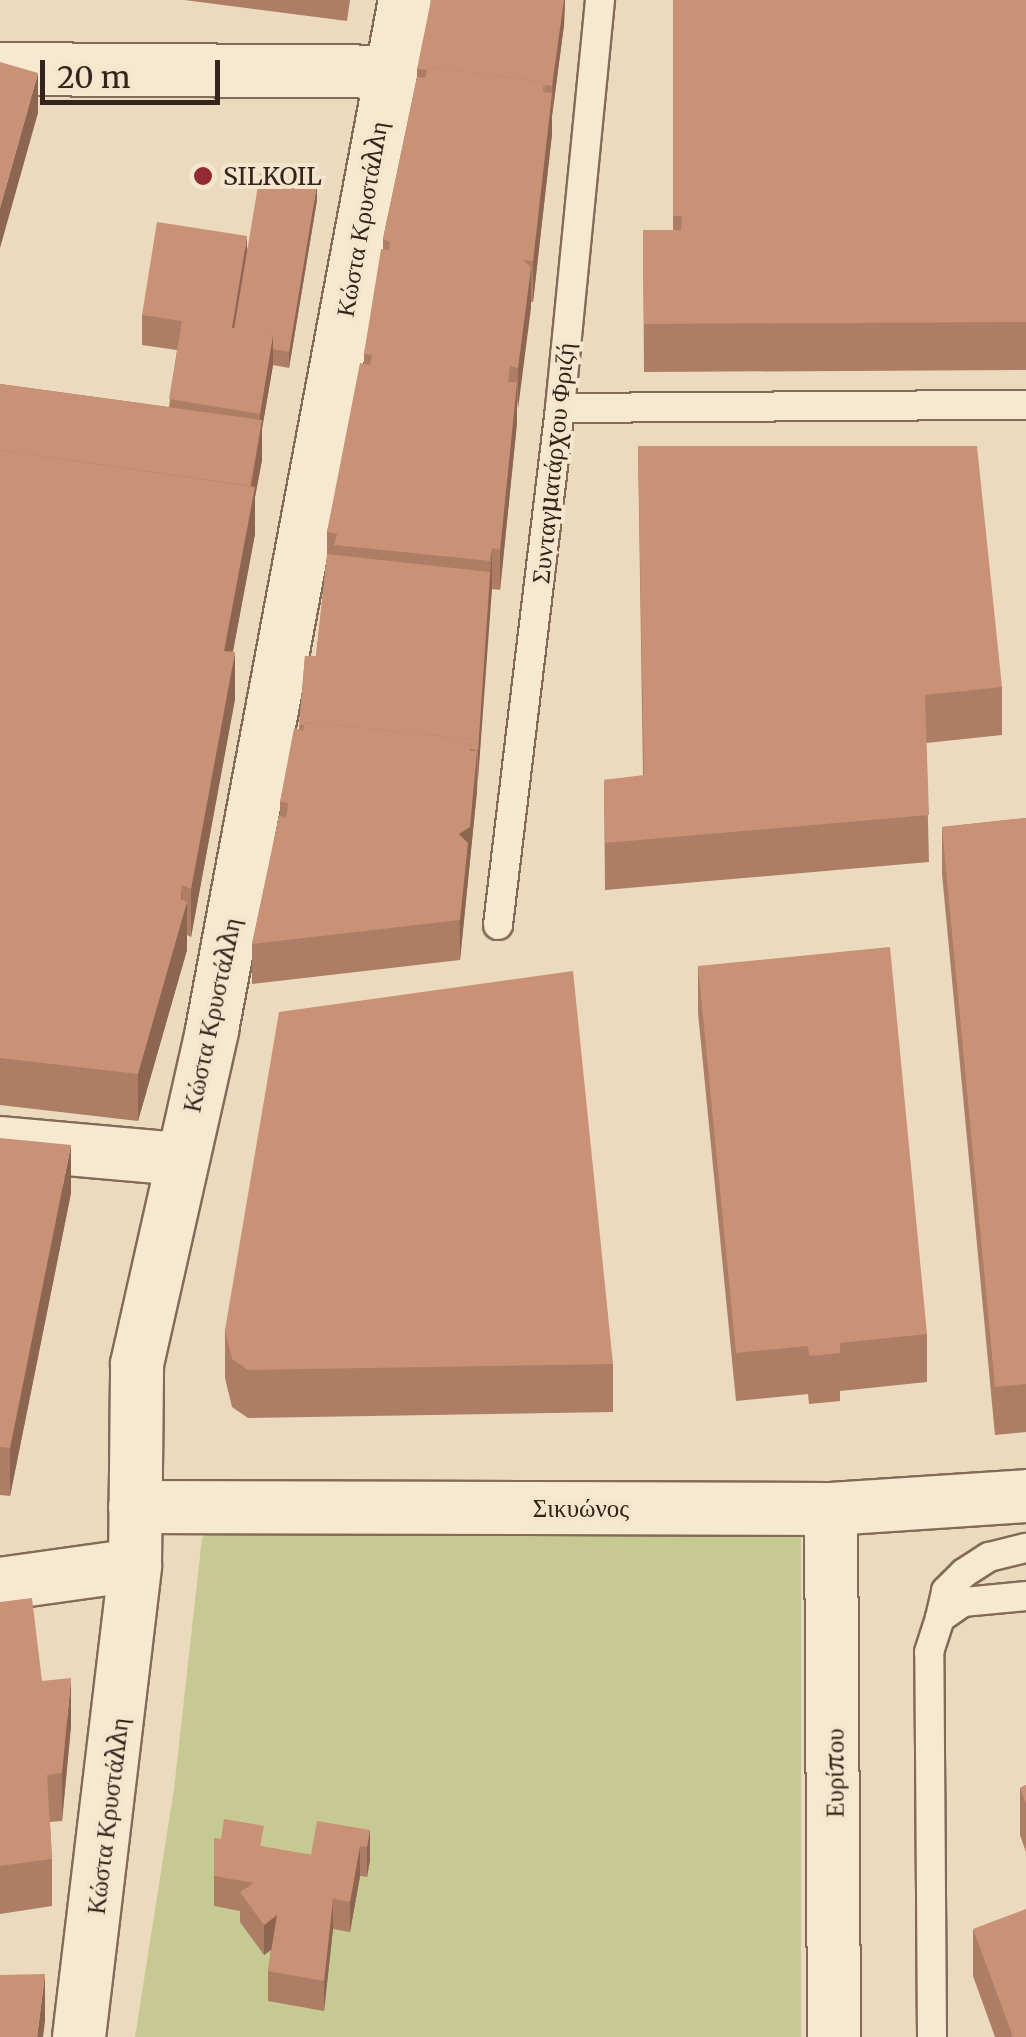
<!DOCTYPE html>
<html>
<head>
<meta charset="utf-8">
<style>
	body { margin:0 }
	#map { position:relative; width:1026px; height:2037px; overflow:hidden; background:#ecdabe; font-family:Merriweather,serif }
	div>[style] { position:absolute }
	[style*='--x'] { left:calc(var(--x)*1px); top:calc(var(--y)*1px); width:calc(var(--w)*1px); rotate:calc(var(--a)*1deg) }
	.green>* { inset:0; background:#c7c993 }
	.roads { filter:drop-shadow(2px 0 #836b57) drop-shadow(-2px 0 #836b57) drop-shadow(0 2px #836b57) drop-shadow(0 -2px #836b57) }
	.lane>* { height:28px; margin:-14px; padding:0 14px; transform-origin:14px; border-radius:14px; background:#f7e8d0 }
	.street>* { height:52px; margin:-26px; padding:0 26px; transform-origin:26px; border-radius:26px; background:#f7e8d0 }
	.wall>* { inset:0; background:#ad7d65 }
	.shaded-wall>* { inset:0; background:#8d6652 }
	.building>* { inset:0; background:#c99175 }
	.dots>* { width:28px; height:28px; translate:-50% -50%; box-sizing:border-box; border:5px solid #f4e5cd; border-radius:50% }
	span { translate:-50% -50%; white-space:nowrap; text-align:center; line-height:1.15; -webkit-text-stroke:8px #f4e5cd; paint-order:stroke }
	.poi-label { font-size:25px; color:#33251c }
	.left { translate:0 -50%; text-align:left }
	.street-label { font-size:25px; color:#33251c }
	.scale { position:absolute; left:40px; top:60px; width:180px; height:45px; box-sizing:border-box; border:5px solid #33251c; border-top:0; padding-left:12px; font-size:30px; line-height:35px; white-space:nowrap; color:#33251c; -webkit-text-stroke:8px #f4e5cd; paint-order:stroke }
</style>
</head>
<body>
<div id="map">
	<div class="green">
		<div style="clip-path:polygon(801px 1526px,801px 2037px,135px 2037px,174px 1789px,202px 1538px,211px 1529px)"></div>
	</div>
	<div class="roads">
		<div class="lane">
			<div style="--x:560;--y:408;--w:466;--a:-0.4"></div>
			<div style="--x:498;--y:925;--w:521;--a:-83.16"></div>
			<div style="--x:560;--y:408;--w:410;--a:-84.4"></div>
			<div style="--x:940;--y:1618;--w:28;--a:-77"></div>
			<div style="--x:946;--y:1591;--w:25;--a:-45"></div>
			<div style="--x:964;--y:1573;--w:30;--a:-33"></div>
			<div style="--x:989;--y:1557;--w:38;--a:-14"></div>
			<div style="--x:932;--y:2037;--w:385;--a:-90.4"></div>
			<div style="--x:929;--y:1652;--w:36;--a:-72"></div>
			<div style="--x:940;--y:1618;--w:28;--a:-35"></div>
			<div style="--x:963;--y:1602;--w:63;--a:-5.4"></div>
		</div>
		<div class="street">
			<div style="--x:0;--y:69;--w:389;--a:0.4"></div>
			<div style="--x:0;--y:1143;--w:181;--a:5.1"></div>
			<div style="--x:135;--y:1507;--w:696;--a:0.16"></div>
			<div style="--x:831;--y:1509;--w:195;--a:-3.8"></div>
			<div style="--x:831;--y:1509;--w:528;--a:89.67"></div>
			<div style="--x:0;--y:1584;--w:136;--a:-8"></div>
			<div style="--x:79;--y:2037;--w:475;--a:-83.2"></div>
			<div style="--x:135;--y:1565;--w:201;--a:-89.4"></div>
			<div style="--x:137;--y:1364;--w:342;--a:-77.3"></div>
			<div style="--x:212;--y:1030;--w:1048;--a:-79.39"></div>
		</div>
	</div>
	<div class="wall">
		<div style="clip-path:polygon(184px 0,350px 0,347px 21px)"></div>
		<div style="clip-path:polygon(565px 0,564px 25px,552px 116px,552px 134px,533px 302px,531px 302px,517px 408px,517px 423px,500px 590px,492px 589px,490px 602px,477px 791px,460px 960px,252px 984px,252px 944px,280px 816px,280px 802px,299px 729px,305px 656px,316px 656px,327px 558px,327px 532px,364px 364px,364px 354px,383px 250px,383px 239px,417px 77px,417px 69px)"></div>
		<div style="clip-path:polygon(673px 0,1026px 0,1026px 370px,644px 372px,643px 230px,673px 230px)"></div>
		<div style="clip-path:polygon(317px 200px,289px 368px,273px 365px,262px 429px,262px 460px,255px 497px,255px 534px,233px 652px,235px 699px,191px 937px,187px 935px,187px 950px,138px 1121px,0 1105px,0 384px,169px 407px,177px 350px,142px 345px,142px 315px,247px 249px)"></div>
		<div style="clip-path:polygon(638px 446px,1002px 687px,1002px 735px,926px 743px,929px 862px,605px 890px,604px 780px,643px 776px)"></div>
		<div style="clip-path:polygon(1026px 818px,1026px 1432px,995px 1435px,942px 874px,942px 827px)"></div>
		<div style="clip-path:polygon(698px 966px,927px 1334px,927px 1382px,840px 1391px,840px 1401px,809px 1404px,808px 1394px,736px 1401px,698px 1013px)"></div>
		<div style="clip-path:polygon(0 1138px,71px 1193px,10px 1496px,0 1495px)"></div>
		<div style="clip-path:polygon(225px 1330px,613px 1364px,613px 1412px,248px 1418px,232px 1407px,225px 1378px)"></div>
		<div style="clip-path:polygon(0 1602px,42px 1681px,71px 1726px,62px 1821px,50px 1822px,52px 1859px,52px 1906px,0 1914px)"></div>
		<div style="clip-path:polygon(1026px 1785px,1026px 1852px,1020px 1835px,1020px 1788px)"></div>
		<div style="clip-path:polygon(370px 1830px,370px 1860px,367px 1877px,360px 1876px,350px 1932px,333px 1929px,324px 2011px,268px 2001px,268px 1971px,271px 1950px,264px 1955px,240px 1922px,240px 1911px,214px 1906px,214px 1838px,311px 1855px)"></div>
		<div style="clip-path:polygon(973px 1929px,1026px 2037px,995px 2037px,973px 1976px)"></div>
	</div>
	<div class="shaded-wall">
		<div style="clip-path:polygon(554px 0,565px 0,564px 25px,552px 116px)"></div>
		<div style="clip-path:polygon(38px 73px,38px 113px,0 248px,0 208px)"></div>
		<div style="clip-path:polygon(552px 93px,552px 134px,533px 302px,533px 261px)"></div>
		<div style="clip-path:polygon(317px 184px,317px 200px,289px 368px,289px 352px)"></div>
		<div style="clip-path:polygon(247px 236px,247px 266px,234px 343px,232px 328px)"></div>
		<div style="clip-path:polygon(531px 267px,531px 308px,518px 409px,518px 368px)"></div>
		<div style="clip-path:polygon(273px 335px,273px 365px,262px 429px,262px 460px,255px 497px,255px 534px,224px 698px,224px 651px,260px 433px,260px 414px)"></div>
		<div style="clip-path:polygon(517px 382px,517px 423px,500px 590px,500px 550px)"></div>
		<div style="clip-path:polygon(492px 548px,492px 589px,478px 780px,478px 750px)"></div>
		<div style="clip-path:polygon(235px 652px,235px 699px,191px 937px,191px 889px)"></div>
		<div style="clip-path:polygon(477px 751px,477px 791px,460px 960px,459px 834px)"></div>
		<div style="clip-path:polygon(182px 885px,182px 919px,187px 902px,187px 950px,138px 1121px,138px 1074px,181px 899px)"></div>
		<div style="clip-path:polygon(71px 1145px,71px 1193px,10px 1496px,10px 1448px)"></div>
		<div style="clip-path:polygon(71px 1678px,71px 1726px,62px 1821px,62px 1773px)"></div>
		<div style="clip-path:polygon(370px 1830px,370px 1860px,367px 1877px,367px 1847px)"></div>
		<div style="clip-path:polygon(360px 1846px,360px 1876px,350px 1932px,350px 1902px)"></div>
		<div style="clip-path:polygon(333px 1899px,333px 1929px,324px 2011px,324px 1981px)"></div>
		<div style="clip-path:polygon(277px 1915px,277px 1945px,264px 1955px,264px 1925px)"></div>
		<div style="clip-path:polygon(45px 1974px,45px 2021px,43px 2037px,37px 2037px)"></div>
	</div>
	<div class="building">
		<div style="clip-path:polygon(431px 0,564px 0,552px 86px,545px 85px,544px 92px,544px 82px,428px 67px,427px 70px,417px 69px)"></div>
		<div style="clip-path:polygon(673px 0,1026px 0,1026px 322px,644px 324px,643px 230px,681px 230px,682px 216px,673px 216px)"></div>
		<div style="clip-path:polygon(0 62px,38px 73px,0 208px)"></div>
		<div style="clip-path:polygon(428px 67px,544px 82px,543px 92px,552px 93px,533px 261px,523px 260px,531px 267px,518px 368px,510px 366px,508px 382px,517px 382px,500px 550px,492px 548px,490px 561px,334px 545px,337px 534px,327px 532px,360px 363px,370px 365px,372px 355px,364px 354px,381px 249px,389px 250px,390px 242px,383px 239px,417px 77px,425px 78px)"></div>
		<div style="clip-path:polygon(260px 174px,317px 184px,289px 352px,273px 349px,273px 335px,234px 329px)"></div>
		<div style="clip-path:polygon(157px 222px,247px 236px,232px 328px,273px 335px,260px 414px,169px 399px,182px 321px,142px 315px)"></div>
		<div style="clip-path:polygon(0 384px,262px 420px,250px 486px,0 450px)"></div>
		<div style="clip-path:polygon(638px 446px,977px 446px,1002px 687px,925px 695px,929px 815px,605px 843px,604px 780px,644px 775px)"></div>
		<div style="clip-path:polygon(0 450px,255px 487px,224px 651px,235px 652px,191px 889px,182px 885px,181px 899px,187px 902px,138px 1074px,0 1058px)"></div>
		<div style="clip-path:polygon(327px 554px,490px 572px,478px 750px,471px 749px,471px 739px,305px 722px,304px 725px,299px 725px,305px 656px,316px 656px)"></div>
		<div style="clip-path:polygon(305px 722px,471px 739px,470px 751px,477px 751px,470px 827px,459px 834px,468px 843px,460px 920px,252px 944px,279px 815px,286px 818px,288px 803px,280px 802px,294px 728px,303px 731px)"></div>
		<div style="clip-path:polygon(1026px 818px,1026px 1384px,995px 1387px,942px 827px)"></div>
		<div style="clip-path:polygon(890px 947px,927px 1334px,840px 1343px,840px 1353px,809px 1356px,808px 1346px,736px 1353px,698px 966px)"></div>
		<div style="clip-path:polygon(573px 971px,613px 1364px,248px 1370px,232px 1359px,225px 1330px,279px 1012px)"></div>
		<div style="clip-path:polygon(0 1138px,71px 1145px,10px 1448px,0 1447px)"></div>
		<div style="clip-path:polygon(32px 1598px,42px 1681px,71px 1678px,62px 1773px,47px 1775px,52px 1859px,0 1866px,0 1602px)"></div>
		<div style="clip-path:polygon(1026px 1785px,1026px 1804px,1020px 1788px)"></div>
		<div style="clip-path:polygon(224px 1819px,264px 1826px,260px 1846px,311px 1855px,317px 1821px,370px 1830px,367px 1847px,360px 1846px,350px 1902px,333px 1899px,324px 1981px,268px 1971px,277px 1915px,264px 1925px,240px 1892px,254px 1883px,214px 1876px,214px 1838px,221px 1839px)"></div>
		<div style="clip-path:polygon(1026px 1909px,1026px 2037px,1013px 2037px,973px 1929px)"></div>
		<div style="clip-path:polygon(45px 1974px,37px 2037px,0 2037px,0 1975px)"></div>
	</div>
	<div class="dots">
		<div style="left:203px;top:176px;background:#902a33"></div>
	</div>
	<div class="poi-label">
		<span class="left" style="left:223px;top:176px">SILKOIL</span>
	</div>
	<div class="street-label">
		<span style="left:362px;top:219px;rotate:-80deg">Κώστα Κρυστάλλη</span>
		<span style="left:553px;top:463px;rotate:-84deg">Συνταγματάρχου Φριζή</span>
		<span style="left:212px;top:1015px;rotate:-78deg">Κώστα Κρυστάλλη</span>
		<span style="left:581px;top:1508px">Σικυώνος</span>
		<span style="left:835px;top:1773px;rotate:-90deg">Ευρίπου</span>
		<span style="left:108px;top:1816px;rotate:-83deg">Κώστα Κρυστάλλη</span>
	</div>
	<div class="scale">20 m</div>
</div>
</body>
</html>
